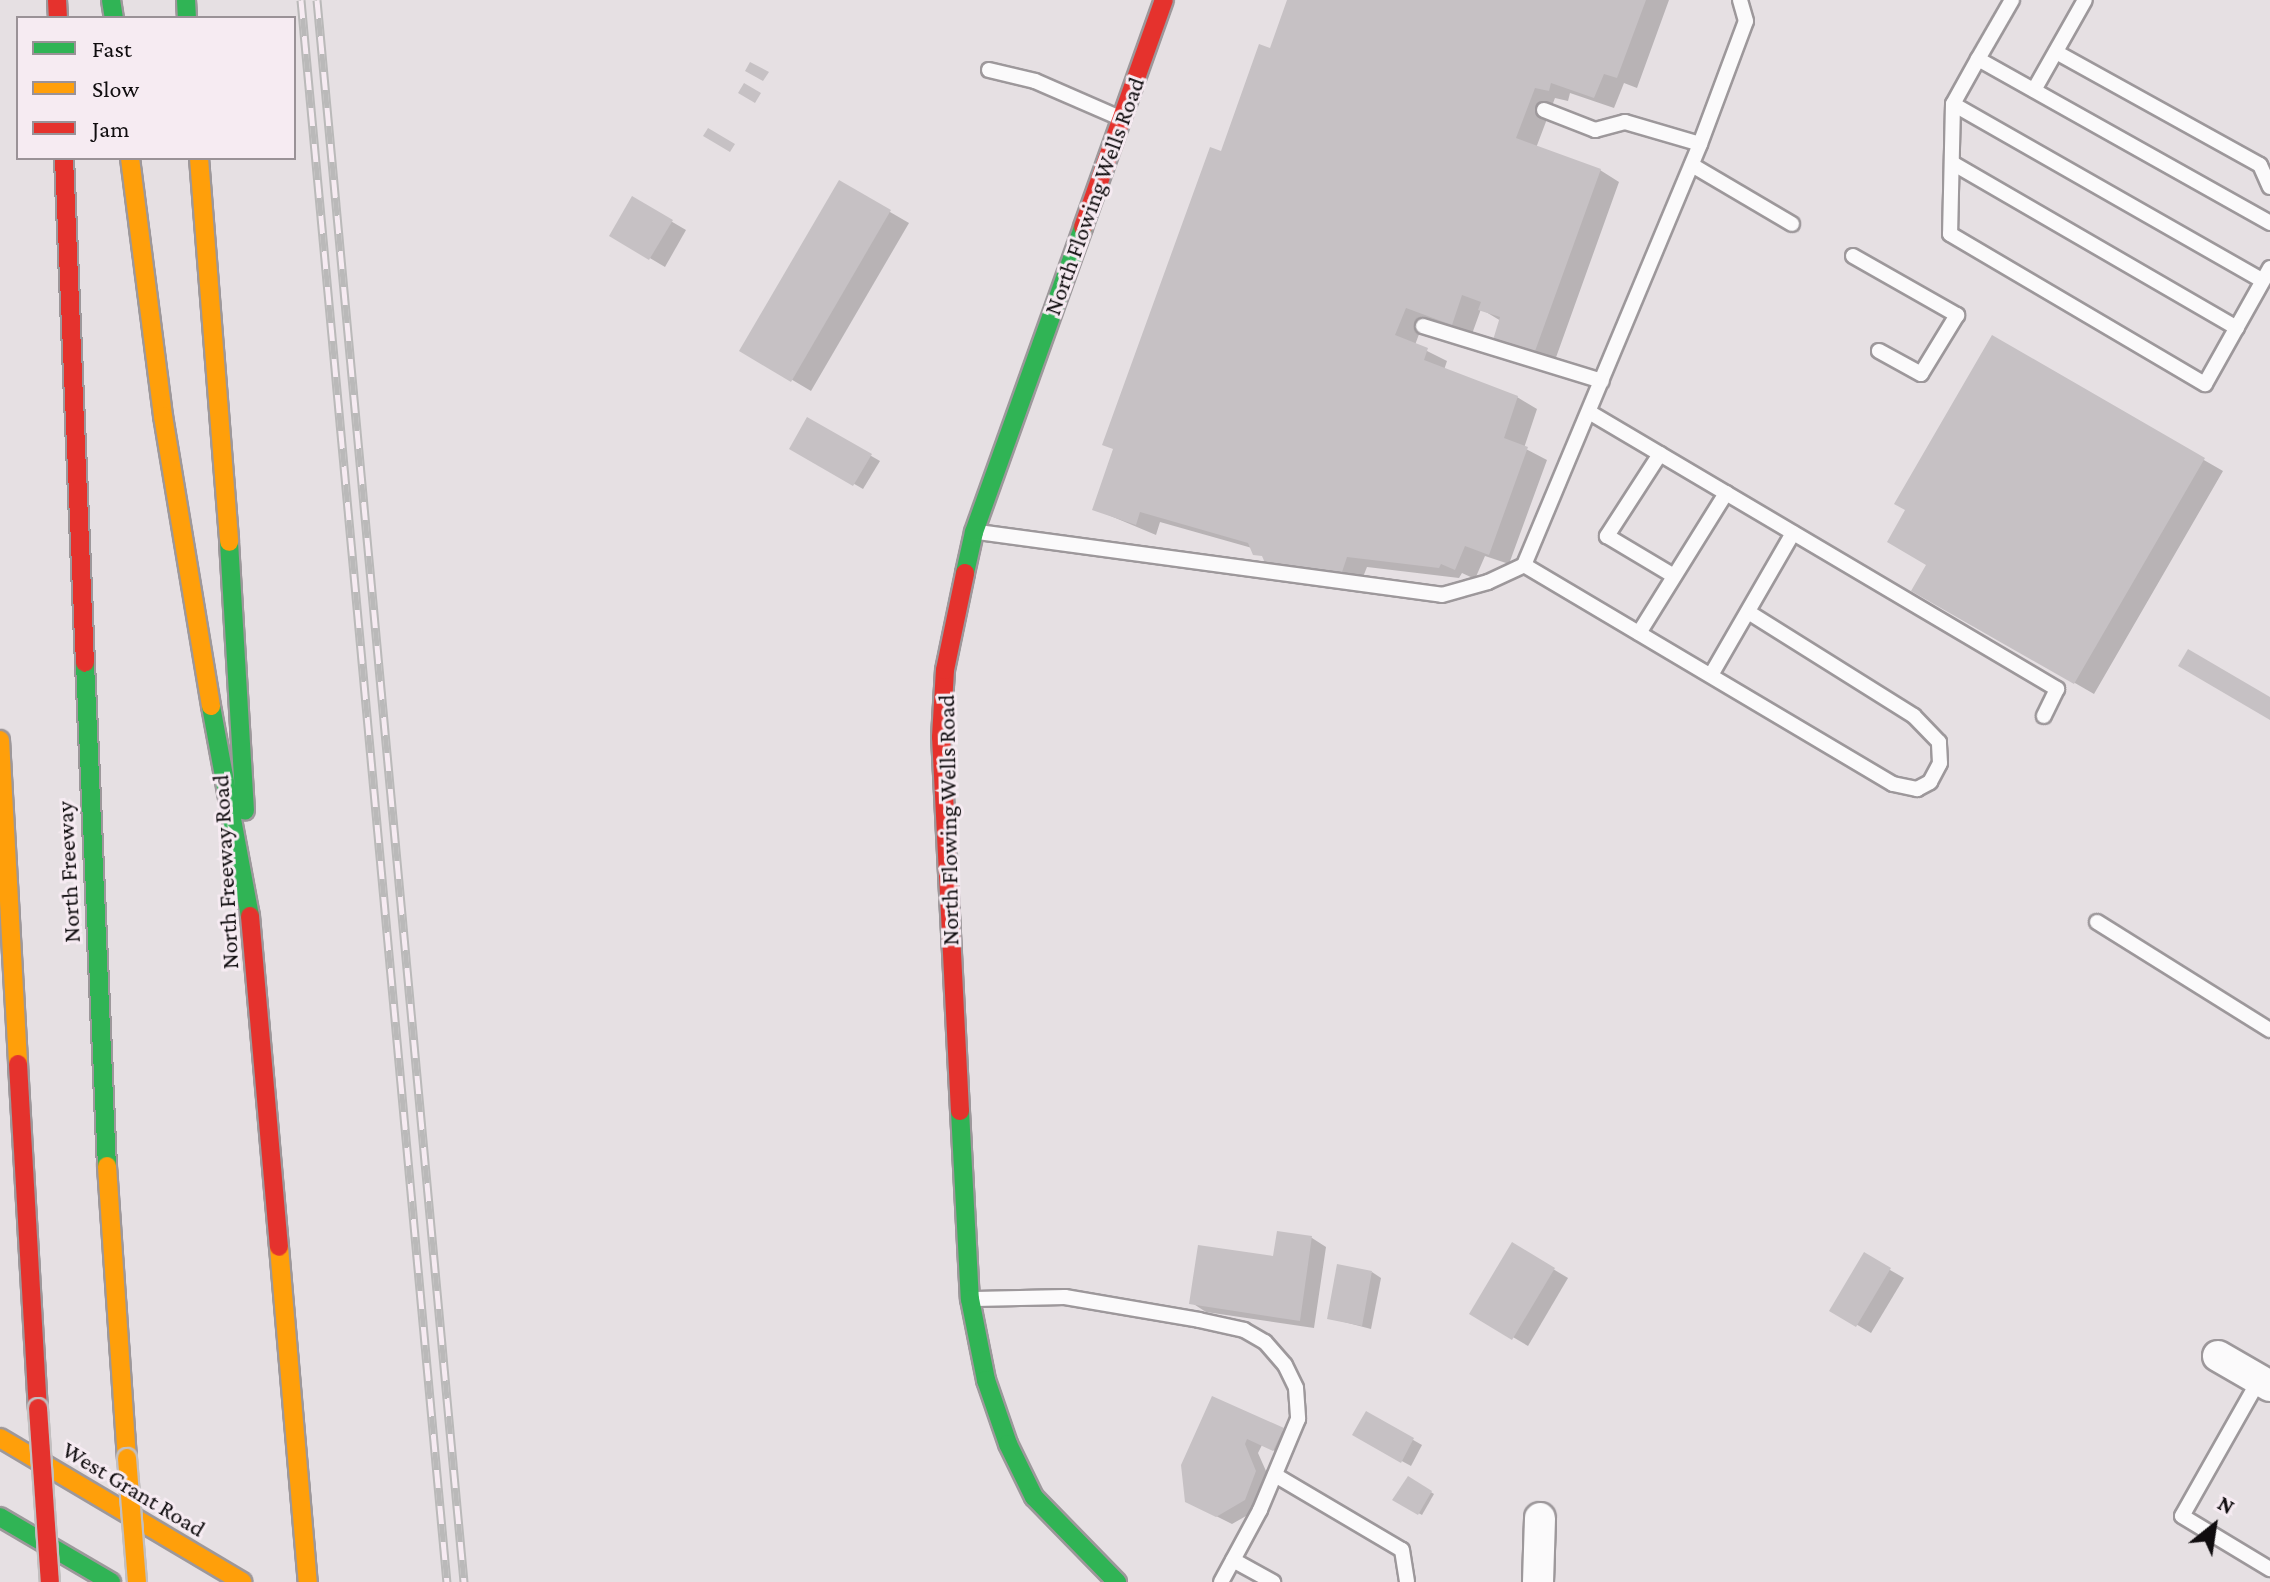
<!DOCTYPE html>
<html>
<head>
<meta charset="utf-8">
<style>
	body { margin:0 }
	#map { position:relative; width:2270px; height:1582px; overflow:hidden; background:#e6e0e3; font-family:"Crimson Pro",serif }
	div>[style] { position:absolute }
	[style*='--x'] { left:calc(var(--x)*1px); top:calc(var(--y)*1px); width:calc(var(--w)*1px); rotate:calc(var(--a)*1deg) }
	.shadow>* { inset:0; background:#0003 }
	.building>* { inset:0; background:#c6c1c4 }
	.roads { filter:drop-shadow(2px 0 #9d989b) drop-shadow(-2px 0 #9d989b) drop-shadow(0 2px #9d989b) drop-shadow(0 -2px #9d989b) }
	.lane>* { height:14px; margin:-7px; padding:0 7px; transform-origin:7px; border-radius:7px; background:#fbfafb }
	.street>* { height:30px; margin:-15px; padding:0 15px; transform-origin:15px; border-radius:15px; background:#fbfafb }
	.fast>* { height:18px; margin:-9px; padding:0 9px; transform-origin:9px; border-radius:9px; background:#30b455 }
	.slow>* { height:18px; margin:-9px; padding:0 9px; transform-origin:9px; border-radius:9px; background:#ff9f0a }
	.jam>* { height:18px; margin:-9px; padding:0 9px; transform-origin:9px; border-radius:9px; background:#e5322d }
	.rail>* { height:9px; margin-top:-4.5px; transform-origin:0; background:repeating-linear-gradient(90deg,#f6ebf2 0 18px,#bab9b9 0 36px); box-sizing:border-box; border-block:2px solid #bab9b9 }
	.bridges { filter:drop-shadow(2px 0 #c2bfc0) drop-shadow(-2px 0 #c2bfc0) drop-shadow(0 2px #c2bfc0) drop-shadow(0 -2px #c2bfc0) }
	.slow-bridge>* { height:18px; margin:-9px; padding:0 9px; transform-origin:9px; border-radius:9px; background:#ff9f0a }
	.jam-bridge>* { height:18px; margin:-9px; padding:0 9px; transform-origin:9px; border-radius:9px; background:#e5322d }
	span { translate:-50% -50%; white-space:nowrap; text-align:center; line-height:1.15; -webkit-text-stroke:6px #f6ebf2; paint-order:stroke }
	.street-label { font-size:24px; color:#100d0f }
	.legend { position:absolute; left:16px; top:16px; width:280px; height:144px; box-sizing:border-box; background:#f6ebf2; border:2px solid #9a9297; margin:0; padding:10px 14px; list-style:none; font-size:24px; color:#100d0f }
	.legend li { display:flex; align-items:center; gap:16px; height:40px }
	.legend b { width:40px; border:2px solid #9a9297 }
	.north { position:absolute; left:2174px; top:1486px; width:80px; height:80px; -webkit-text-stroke:6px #f6ebf2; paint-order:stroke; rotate:30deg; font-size:22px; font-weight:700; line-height:32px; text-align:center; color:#100d0f }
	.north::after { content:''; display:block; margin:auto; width:28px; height:36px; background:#100d0f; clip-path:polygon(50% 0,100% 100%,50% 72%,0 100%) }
</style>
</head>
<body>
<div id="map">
	<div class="shadow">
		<div style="clip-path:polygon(1289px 0,1669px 0,1637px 88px,1624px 83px,1614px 108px,1570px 93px,1568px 101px,1555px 98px,1536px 148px,1600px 170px,1619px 182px,1554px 363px,1514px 350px,1501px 321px,1481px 309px,1472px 334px,1425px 318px,1415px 345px,1447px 361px,1444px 370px,1517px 397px,1537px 409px,1524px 448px,1547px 460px,1509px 564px,1485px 556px,1475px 579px,1462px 573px,1459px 578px,1367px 567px,1361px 582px,1287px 573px,1252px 548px,1160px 522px,1156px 535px,1094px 509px,1222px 154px,1271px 51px)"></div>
		<div style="clip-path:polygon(840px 183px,909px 223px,811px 391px,742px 350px)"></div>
		<div style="clip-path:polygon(633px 199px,686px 230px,665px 267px,611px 235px)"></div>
		<div style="clip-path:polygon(1992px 338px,2223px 471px,2094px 694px,1914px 590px,1929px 564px)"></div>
		<div style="clip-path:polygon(808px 420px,880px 461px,863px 489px,792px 448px)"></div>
		<div style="clip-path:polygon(1279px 1233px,1312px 1238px,1326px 1247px,1314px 1328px,1206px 1312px,1192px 1303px,1275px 1259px)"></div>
		<div style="clip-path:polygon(1513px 1245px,1568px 1278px,1528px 1346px,1472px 1313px)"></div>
		<div style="clip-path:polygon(1864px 1255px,1904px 1278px,1871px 1333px,1832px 1310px)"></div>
		<div style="clip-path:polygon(1372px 1272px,1381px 1278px,1371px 1329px,1329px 1318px)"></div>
		<div style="clip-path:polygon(1213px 1398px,1297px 1438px,1288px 1457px,1262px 1445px,1258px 1453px,1270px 1480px,1260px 1508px,1232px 1524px,1202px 1509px)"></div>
		<div style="clip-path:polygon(1366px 1413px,1422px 1445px,1411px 1466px,1354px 1435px)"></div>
		<div style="clip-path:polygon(1409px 1479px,1434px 1494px,1422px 1515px,1395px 1500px)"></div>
	</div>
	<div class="building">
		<div style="clip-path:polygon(1287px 0,1646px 0,1617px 78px,1604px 74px,1594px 98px,1551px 83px,1549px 91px,1535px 88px,1516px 138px,1601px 169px,1534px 354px,1493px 340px,1500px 317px,1478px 310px,1481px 302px,1462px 295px,1452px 325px,1406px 308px,1395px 335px,1428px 348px,1424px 360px,1518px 396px,1504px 438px,1528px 447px,1489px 555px,1465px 546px,1455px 570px,1441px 564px,1439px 568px,1347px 557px,1342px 572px,1265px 563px,1262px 556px,1253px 555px,1248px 543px,1140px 512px,1136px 525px,1092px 510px,1113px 449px,1102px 445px,1210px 147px,1221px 151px,1259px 44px,1270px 48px)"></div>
		<div style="clip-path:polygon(750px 62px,769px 72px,763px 81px,745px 71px)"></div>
		<div style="clip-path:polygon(744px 83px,761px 93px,755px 103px,738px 93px)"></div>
		<div style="clip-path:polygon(708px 128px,735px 144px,730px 152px,703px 136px)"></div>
		<div style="clip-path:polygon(839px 180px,891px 210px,791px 382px,739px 351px)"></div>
		<div style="clip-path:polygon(632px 196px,673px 220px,649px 260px,609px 236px)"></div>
		<div style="clip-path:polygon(1992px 335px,2205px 458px,2074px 684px,1911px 591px,1926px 565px,1887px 542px,1905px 510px,1894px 504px)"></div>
		<div style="clip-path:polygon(807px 417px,872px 454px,853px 486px,789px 449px)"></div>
		<div style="clip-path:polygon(2188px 649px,2270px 697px,2270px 720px,2178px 666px)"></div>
		<div style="clip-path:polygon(1277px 1231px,1312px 1236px,1300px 1321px,1189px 1304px,1198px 1245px,1273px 1256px)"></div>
		<div style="clip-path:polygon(1512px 1242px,1555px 1268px,1512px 1340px,1469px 1314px)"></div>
		<div style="clip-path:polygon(1864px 1252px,1891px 1268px,1856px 1327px,1829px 1311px)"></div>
		<div style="clip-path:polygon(1337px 1264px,1372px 1271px,1362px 1326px,1327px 1319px)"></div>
		<div style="clip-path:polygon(1212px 1396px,1284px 1428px,1273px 1451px,1247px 1439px,1245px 1444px,1256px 1471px,1245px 1500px,1216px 1517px,1185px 1502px,1181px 1465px)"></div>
		<div style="clip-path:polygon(1366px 1411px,1414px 1438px,1401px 1463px,1352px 1435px)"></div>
		<div style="clip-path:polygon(1408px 1476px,1432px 1491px,1418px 1515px,1392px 1500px)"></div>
	</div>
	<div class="roads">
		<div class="lane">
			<div style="--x:2012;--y:0;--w:68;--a:120"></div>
			<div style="--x:1978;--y:59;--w:335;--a:29.3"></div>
			<div style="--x:2056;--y:52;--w:233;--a:29"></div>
			<div style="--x:2260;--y:165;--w:24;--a:66"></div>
			<div style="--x:1978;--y:59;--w:51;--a:119.1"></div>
			<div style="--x:1953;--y:104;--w:130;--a:91.3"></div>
			<div style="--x:1950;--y:234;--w:296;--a:30.5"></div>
			<div style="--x:2205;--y:384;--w:133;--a:-60.7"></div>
			<div style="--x:989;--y:70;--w:47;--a:13.4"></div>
			<div style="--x:1035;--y:81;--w:93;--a:23.5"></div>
			<div style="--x:2034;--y:90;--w:103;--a:-60.5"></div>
			<div style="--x:1953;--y:104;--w:356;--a:29.7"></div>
			<div style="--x:1544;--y:110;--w:55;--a:21.4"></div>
			<div style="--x:1595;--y:130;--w:31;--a:-15"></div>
			<div style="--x:1625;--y:122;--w:78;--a:16.3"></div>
			<div style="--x:1954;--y:164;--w:327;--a:30.1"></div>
			<div style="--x:1692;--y:165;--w:116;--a:30.5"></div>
			<div style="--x:1853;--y:256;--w:120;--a:29.6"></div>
			<div style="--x:1957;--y:315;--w:69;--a:121.4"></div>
			<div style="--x:1921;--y:374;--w:48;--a:-151.3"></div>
			<div style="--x:1423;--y:326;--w:187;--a:17.1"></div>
			<div style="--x:1589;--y:412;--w:544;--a:30.62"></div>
			<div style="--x:2057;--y:689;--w:30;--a:116"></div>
			<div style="--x:1660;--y:454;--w:98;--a:122.9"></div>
			<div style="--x:1607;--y:536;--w:78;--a:30.8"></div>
			<div style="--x:978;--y:532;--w:468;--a:7.7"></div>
			<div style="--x:1442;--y:595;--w:48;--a:-15.8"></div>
			<div style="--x:1488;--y:582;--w:40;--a:-25"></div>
			<div style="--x:1524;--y:565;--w:456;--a:-67.3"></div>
			<div style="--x:1700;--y:144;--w:131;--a:-69.5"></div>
			<div style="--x:1746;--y:21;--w:22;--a:-106"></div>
			<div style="--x:1524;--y:565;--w:429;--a:30.7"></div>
			<div style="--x:1893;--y:784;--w:25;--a:12"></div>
			<div style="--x:1917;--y:789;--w:15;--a:-28"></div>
			<div style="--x:1930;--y:782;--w:21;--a:-62"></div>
			<div style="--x:1940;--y:763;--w:21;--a:-93"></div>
			<div style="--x:1939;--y:742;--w:36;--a:-134"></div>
			<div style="--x:1914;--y:716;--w:196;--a:-147.9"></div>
			<div style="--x:1639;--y:633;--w:165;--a:-58.1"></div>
			<div style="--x:1711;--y:675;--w:164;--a:-60"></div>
			<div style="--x:2097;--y:922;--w:204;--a:32"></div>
			<div style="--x:975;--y:1299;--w:90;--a:-1.3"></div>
			<div style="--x:1065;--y:1297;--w:136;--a:9.7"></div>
			<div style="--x:1199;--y:1320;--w:46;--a:12.5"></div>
			<div style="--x:1244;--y:1330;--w:24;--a:30"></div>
			<div style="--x:1265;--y:1342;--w:30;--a:49"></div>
			<div style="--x:1285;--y:1365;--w:25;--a:64"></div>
			<div style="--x:1296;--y:1388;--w:31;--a:86"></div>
			<div style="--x:1298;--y:1419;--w:99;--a:112.7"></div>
			<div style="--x:1260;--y:1510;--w:82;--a:118.4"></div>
			<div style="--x:2259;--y:1380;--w:156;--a:119.5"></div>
			<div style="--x:2182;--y:1516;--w:103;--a:31.1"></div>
			<div style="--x:1275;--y:1475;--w:147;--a:30.6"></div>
			<div style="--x:1402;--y:1550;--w:32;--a:81"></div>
			<div style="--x:1233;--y:1560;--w:46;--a:28.8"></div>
		</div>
		<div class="street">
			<div style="--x:2218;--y:1356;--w:60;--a:30"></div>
			<div style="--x:1538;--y:1582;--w:64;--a:-88.2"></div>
		</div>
		<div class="fast">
			<div style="--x:111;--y:0;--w:18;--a:81"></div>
			<div style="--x:186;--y:0;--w:18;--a:87"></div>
			<div style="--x:229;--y:542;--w:269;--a:86.6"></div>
			<div style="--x:965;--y:573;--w:42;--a:-77.6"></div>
			<div style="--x:974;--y:532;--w:324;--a:-70.3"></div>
			<div style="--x:85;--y:663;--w:503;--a:87.5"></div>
			<div style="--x:211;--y:706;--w:214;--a:79.5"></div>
			<div style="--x:960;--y:1111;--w:188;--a:87"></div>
			<div style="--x:970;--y:1299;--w:83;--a:78.8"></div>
			<div style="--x:986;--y:1380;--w:68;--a:71"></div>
			<div style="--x:1008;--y:1444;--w:59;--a:63.9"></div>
			<div style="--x:1034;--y:1497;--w:119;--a:45.7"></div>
			<div style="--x:0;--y:1517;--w:129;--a:30.4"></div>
		</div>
		<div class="slow">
			<div style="--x:130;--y:158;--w:260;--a:82.7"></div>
			<div style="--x:163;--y:416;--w:294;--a:80.6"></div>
			<div style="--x:199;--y:158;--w:385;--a:85.5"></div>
			<div style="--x:0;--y:740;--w:324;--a:86.8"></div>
			<div style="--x:107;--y:1166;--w:293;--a:86.1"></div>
			<div style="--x:279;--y:1247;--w:336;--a:85.1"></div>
			<div style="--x:0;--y:1438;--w:282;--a:30.7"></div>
		</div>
		<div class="jam">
			<div style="--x:57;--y:0;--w:18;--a:87"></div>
			<div style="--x:64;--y:158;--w:505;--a:87.62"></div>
			<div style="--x:1083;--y:227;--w:241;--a:-70.4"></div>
			<div style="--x:250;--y:916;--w:332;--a:85"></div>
			<div style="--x:18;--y:1064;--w:345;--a:86.7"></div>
			<div style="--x:960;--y:1111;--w:374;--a:-92.9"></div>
			<div style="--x:941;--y:737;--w:67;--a:-86.6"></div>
			<div style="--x:945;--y:670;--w:99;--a:-78.3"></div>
		</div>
	</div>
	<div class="rail">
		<div style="--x:301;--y:0;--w:1589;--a:84.73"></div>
		<div style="--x:317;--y:0;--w:1589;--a:84.69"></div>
	</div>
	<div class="bridges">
		<div class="slow-bridge">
			<div style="--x:127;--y:1458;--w:124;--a:85.4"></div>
		</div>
		<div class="jam-bridge">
			<div style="--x:38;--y:1408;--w:174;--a:86.1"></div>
		</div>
	</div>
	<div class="street-label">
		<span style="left:1094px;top:196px;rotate:-70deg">North Flowing Wells Road</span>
		<span style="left:948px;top:820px;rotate:-91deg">North Flowing Wells Road</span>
		<span style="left:68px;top:872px;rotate:-93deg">North Freeway</span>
		<span style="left:225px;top:872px;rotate:-93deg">North Freeway Road</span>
		<span style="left:134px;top:1489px;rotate:31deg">West Grant Road</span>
	</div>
	<ul class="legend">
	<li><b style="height:10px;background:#30b455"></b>Fast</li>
	<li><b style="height:10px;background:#ff9f0a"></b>Slow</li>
	<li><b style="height:10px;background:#e5322d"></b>Jam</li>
	</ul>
	<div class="north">N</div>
</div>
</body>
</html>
